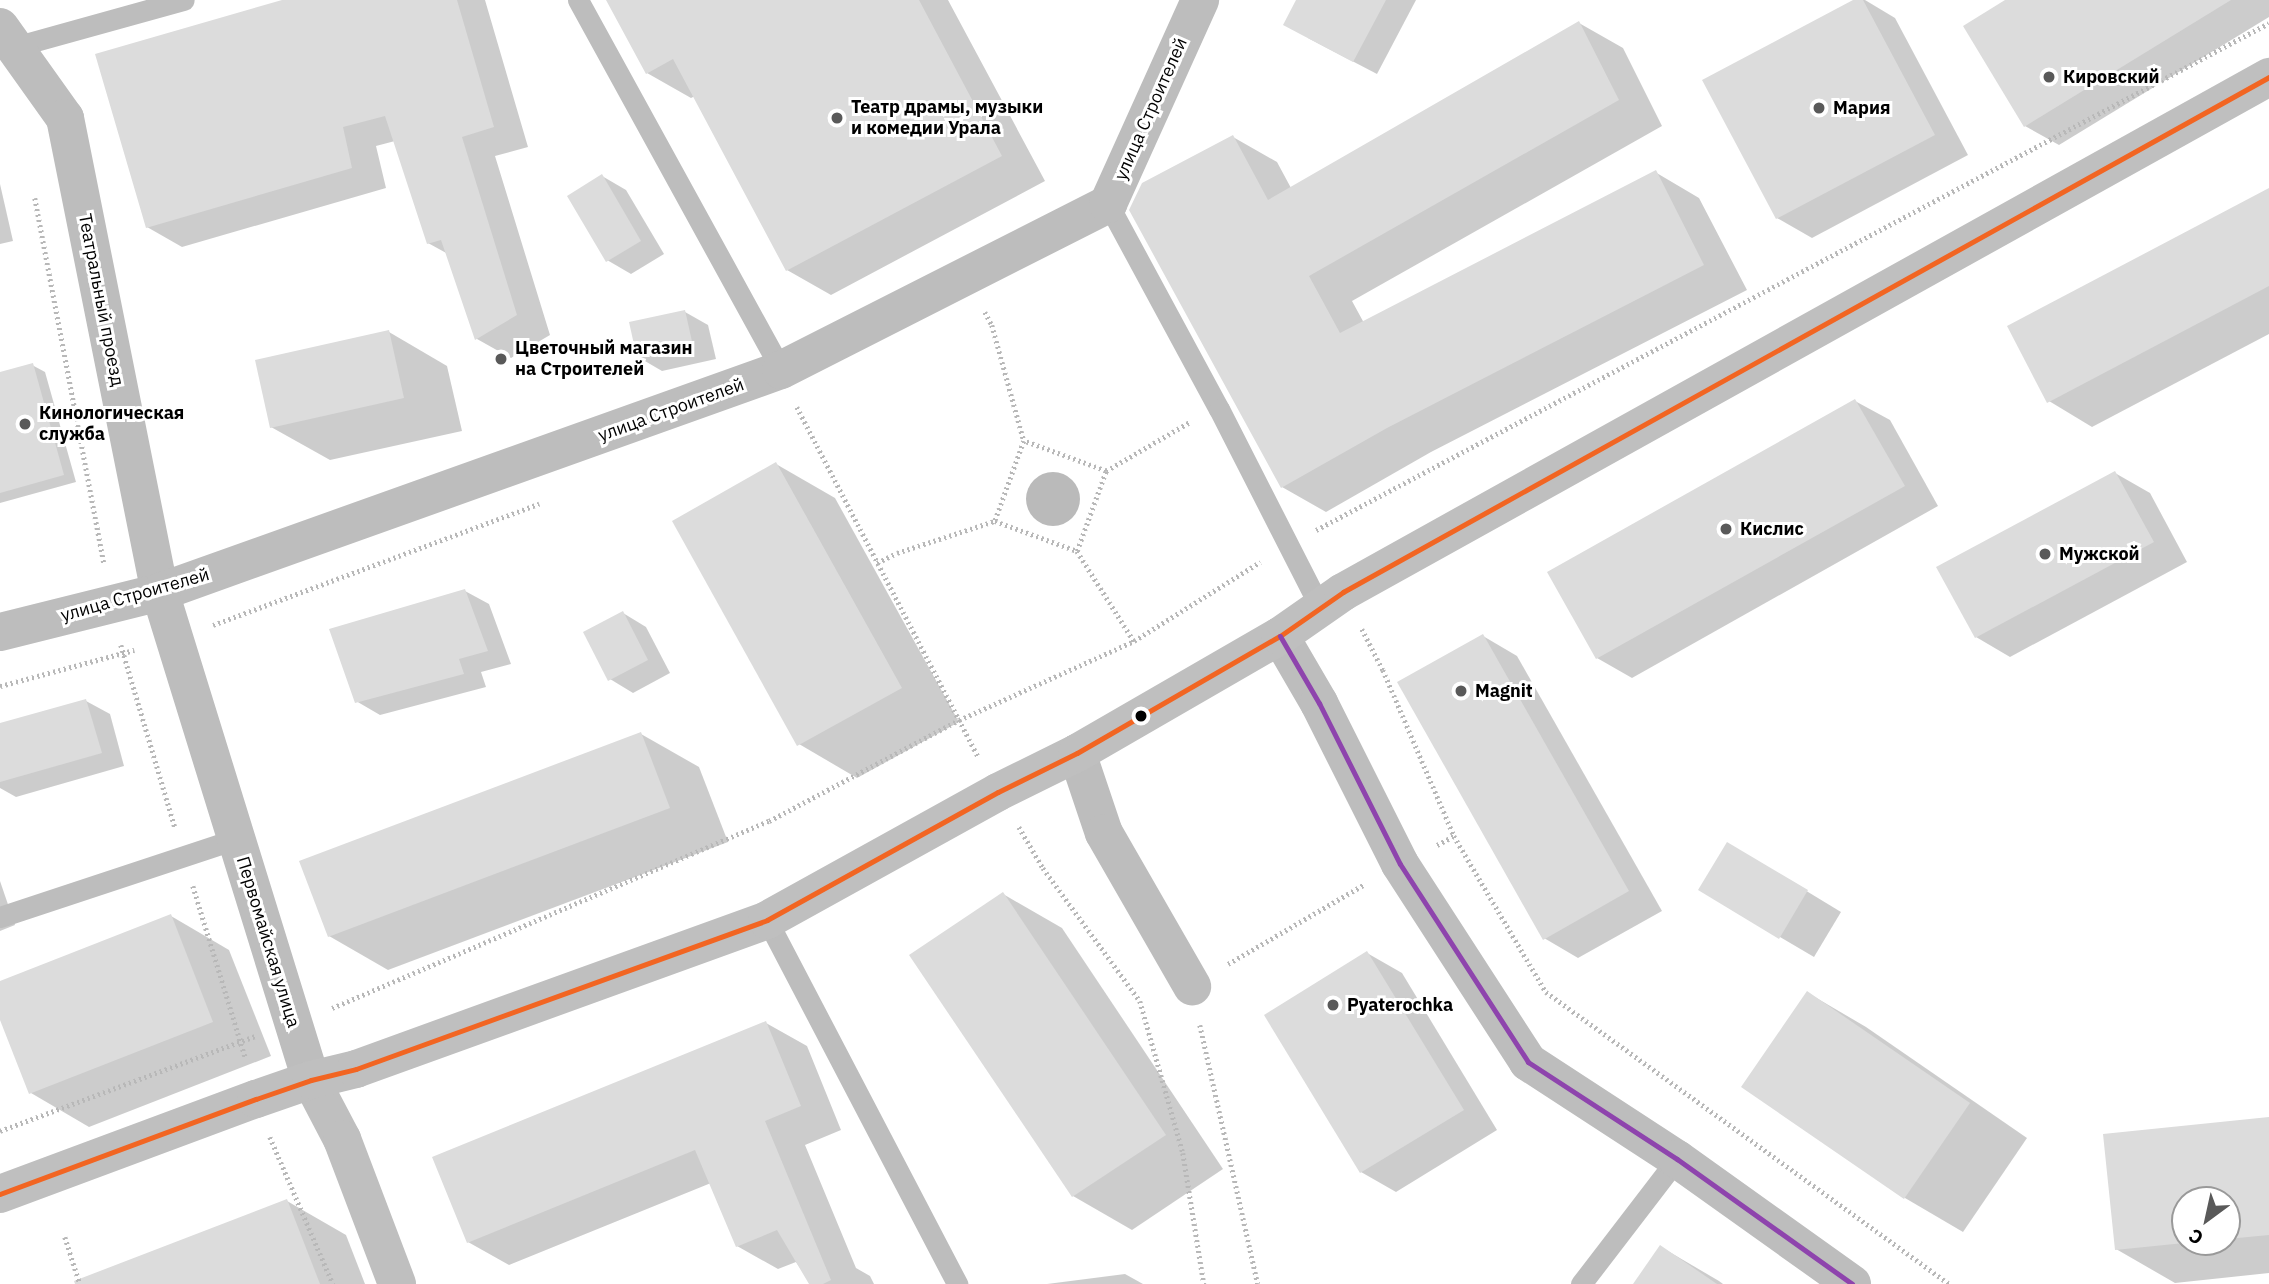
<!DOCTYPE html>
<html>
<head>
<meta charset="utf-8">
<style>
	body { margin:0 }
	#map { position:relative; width:2269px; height:1284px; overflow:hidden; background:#fff; font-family:"IBM Plex Sans",sans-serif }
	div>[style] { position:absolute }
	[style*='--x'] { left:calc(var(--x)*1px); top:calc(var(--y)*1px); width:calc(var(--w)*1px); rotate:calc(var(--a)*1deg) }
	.water>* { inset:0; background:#bababa }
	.round { border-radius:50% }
	.shadow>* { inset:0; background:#0003 }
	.building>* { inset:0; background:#dcdcdc }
	.path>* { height:4.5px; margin-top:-2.25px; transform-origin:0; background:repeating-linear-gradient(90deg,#b8b8b8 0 2px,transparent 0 5.5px) }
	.service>* { height:21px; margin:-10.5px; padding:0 10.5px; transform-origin:10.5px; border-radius:10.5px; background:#bdbdbd }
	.minor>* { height:38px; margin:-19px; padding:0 19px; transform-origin:19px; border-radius:19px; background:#bdbdbd }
	.tertiary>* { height:38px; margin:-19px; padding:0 19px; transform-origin:19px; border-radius:19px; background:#bdbdbd }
	.secondary>* { height:38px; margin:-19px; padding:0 19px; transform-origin:19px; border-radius:19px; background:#bfbfbf }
	.bus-1>* { height:5px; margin:-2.5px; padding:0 2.5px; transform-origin:2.5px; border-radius:2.5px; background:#f26522 }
	.bus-2>* { height:5px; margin:-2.5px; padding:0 2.5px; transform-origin:2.5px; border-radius:2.5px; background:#8e44ad }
	.dots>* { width:19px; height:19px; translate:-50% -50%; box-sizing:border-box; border:4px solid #fff; border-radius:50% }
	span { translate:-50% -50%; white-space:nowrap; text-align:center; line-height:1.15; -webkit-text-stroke:6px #fff; paint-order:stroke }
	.poi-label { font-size:18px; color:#000; font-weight:700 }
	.left { translate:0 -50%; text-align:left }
	.street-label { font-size:18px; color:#000 }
	.north { position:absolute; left:2171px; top:1186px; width:70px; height:70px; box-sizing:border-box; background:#fff; border:2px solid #999; border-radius:50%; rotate:213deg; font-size:19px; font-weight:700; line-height:28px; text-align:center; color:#000 }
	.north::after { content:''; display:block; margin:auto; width:24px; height:32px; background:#595959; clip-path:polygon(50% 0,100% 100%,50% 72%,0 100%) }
</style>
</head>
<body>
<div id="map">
	<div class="water">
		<div class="round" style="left:1026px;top:472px;width:54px;height:54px"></div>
	</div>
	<div class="shadow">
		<div style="clip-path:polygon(288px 0,485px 0,528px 147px,495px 156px,550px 335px,511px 358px,477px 339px,448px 254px,428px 243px,395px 141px,376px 146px,386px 188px,182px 247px,147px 227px)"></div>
		<div style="clip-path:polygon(608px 0,948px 0,1045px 181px,831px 295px,787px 270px,695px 96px,691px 98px,647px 73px)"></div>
		<div style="clip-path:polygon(1298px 0,1416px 0,1377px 74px,1308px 38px)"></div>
		<div style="clip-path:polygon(1857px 0,1865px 0,1895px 18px,1968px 155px,1812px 238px,1777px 218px)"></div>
		<div style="clip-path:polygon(2009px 0,2269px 0,2269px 17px,2059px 145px,2025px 126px)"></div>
		<div style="clip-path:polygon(1579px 23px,1623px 48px,1662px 126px,1352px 301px,1364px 323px,1655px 172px,1699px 198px,1747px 290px,1431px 452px,1326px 512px,1282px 487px,1233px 137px,1277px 162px,1291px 188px)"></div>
		<div style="clip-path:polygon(602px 176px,626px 190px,664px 254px,631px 274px,607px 260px)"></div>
		<div style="clip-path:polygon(0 184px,13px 241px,0 244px)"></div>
		<div style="clip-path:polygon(2269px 190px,2269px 334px,2092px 427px,2049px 401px)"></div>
		<div style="clip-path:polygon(685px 312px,708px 325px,716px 359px,662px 371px,638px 357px)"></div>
		<div style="clip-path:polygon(389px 332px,447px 366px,462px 431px,330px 460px,271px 427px)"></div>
		<div style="clip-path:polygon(32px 365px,45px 372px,76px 482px,0 503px,0 374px)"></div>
		<div style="clip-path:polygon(1855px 401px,1890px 420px,1938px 506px,1632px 678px,1597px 658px)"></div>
		<div style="clip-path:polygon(776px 464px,835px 498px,959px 722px,857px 778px,799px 744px)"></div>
		<div style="clip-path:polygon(2115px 473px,2150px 493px,2187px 562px,2010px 657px,1976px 637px)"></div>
		<div style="clip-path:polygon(465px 591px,489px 604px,511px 664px,481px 672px,486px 687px,380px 715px,356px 701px)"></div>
		<div style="clip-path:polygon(623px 613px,646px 627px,670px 673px,633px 693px,610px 679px)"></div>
		<div style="clip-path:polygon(1483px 636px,1517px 656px,1662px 911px,1578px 958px,1544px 938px)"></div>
		<div style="clip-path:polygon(86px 701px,110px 714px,124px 766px,16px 797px,0 788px,0 725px)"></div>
		<div style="clip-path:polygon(641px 734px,699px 767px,728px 842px,388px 970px,329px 936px)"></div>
		<div style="clip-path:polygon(1762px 864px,1841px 912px,1814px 957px,1780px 937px)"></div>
		<div style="clip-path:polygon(0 881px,15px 925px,0 931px)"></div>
		<div style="clip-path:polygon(1003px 894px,1062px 928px,1223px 1169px,1132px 1230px,1073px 1196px,912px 955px)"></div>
		<div style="clip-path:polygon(171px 916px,229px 950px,271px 1056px,89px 1127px,31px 1093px,0 1016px,0 983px)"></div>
		<div style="clip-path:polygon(1367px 953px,1402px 973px,1497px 1130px,1396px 1192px,1361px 1172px)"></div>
		<div style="clip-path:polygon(1808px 993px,1866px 1027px,2027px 1138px,1963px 1232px,1905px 1198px)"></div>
		<div style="clip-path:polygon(766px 1023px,807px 1046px,841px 1130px,805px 1145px,856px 1268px,870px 1276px,874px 1284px,811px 1284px,796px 1262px,778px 1269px,737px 1246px,711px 1183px,509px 1265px,468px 1242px)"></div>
		<div style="clip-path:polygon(evenodd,2269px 1119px,2269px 1273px,2175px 1283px,2116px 1249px,2269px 1119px,2185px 1200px,2227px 1200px,2227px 1242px,2185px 1242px,2185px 1200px)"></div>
		<div style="clip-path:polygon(287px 1201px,346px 1235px,365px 1284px,110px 1284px)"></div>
		<div style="clip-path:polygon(1661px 1247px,1719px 1281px,1723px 1284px,1635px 1284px)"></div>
		<div style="clip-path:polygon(1125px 1274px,1143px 1284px,1047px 1284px)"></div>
	</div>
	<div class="building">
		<div style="clip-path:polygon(282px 0,457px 0,494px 127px,462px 137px,517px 315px,475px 340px,441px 240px,427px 244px,385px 116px,343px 127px,352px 168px,146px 228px,95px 54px)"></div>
		<div style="clip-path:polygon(606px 0,919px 0,1002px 156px,786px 271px,673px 59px,646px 74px)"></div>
		<div style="clip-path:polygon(1296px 0,1386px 0,1353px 62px,1283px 25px)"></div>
		<div style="clip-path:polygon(1853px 0,1863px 0,1935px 135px,1776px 219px,1702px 80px)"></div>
		<div style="clip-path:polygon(2005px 0,2231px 0,2024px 127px,1963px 26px)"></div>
		<div style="clip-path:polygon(1579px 21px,1619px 100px,1309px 276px,1340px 333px,1656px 170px,1704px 265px,1387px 428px,1281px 488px,1129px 210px,1142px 183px,1233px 135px,1268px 200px)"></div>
		<div style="clip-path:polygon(602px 174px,641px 241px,606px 262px,567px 196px)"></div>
		<div style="clip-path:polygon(2269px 188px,2269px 286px,2047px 403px,2007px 326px)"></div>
		<div style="clip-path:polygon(685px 310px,693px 346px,637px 358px,629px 322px)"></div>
		<div style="clip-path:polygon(389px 330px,404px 398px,270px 428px,255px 360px)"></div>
		<div style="clip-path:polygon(33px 363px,64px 475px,0 493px,0 372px)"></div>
		<div style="clip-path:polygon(1855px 399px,1905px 486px,1596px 659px,1547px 572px)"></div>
		<div style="clip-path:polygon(776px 462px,902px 688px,797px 746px,672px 521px)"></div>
		<div style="clip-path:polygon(2115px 471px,2154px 542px,1975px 638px,1936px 567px)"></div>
		<div style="clip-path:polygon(465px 589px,488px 651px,459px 659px,464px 674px,355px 703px,329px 629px)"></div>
		<div style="clip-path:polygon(623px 611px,648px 660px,608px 681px,583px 632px)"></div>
		<div style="clip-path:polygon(1483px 634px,1629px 891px,1543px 940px,1397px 682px)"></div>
		<div style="clip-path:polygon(86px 699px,102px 753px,0 782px,0 723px)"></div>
		<div style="clip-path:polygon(641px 732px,670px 808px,328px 937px,299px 861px)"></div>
		<div style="clip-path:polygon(1727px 842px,1808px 890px,1779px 939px,1698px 890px)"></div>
		<div style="clip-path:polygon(1003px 892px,1166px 1135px,1072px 1197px,909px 955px)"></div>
		<div style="clip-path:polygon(171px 914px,213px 1022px,29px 1094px,0 1020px,0 981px)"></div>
		<div style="clip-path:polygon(1367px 951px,1464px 1110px,1360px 1173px,1264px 1015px)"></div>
		<div style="clip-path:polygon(1807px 991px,1970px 1103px,1904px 1199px,1741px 1087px)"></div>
		<div style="clip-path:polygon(766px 1021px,801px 1106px,765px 1121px,831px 1280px,823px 1284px,809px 1284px,777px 1230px,736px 1247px,695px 1150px,467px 1243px,432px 1157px)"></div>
		<div style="clip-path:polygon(2269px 1117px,2269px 1235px,2227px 1239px,2227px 1200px,2185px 1200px,2185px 1242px,2194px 1242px,2115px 1250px,2103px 1134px)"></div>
		<div style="clip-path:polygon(287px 1199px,320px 1284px,75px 1284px,74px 1281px)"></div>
		<div style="clip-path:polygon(1660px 1245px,1717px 1284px,1633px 1284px)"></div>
	</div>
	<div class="path">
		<div style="--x:35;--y:198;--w:372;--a:79.3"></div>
		<div style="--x:985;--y:312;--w:15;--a:62"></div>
		<div style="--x:992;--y:325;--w:120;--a:74.6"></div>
		<div style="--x:797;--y:407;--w:393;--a:62.6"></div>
		<div style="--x:1106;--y:471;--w:97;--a:-30.3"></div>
		<div style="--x:1316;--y:530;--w:1079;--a:-28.01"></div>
		<div style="--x:1077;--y:551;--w:85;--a:-70.1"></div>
		<div style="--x:1106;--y:471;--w:87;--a:-159.9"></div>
		<div style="--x:1024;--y:441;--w:85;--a:109.9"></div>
		<div style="--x:995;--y:521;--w:87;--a:20.1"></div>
		<div style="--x:1077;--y:551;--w:107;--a:57.7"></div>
		<div style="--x:877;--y:563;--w:22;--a:-27"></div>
		<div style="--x:897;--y:553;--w:103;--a:-18.1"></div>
		<div style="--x:213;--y:625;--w:348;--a:-20.4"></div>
		<div style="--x:1362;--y:629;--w:46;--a:62.9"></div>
		<div style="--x:1383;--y:670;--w:181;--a:66.8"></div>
		<div style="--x:1454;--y:836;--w:181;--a:59.5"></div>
		<div style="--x:1546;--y:992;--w:498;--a:35.9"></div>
		<div style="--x:121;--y:645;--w:190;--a:73.5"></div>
		<div style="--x:0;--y:686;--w:139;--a:-15"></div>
		<div style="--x:1019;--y:827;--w:48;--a:59.7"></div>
		<div style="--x:1043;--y:868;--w:165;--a:53.9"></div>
		<div style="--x:1140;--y:1001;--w:158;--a:74.2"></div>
		<div style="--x:1183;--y:1153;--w:133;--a:80.9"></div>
		<div style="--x:1437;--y:845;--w:19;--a:-28"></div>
		<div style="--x:193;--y:886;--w:181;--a:73"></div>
		<div style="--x:1228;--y:964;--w:159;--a:-30.3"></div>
		<div style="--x:332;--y:1008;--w:475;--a:-23.2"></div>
		<div style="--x:769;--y:821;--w:215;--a:-28"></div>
		<div style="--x:959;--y:720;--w:192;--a:-24.3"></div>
		<div style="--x:1134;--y:641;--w:149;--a:-32.1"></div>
		<div style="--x:1200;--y:1025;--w:265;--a:77.4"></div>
		<div style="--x:0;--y:1131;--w:272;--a:-20.4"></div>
		<div style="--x:270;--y:1137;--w:160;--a:66.8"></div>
		<div style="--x:65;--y:1237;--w:49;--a:72.3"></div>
	</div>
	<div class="service">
		<div style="--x:578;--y:0;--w:422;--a:61.2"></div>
		<div style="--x:14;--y:47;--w:176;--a:-15.5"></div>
		<div style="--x:1108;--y:204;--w:233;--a:61.6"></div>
		<div style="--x:1219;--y:409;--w:222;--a:63"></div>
		<div style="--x:0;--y:917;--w:249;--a:-18.3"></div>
		<div style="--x:767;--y:920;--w:411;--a:62.4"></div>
		<div style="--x:1581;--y:1284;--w:158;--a:-52.5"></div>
	</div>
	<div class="minor">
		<div style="--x:0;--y:27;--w:112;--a:54.5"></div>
		<div style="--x:65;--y:118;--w:483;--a:78.7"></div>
		<div style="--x:0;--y:632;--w:165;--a:-14"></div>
		<div style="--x:160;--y:592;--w:659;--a:-19.67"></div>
		<div style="--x:781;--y:370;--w:367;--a:-26.9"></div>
		<div style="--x:1108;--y:204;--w:224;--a:-65.7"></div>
		<div style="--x:1280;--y:636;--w:78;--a:59.8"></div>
		<div style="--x:1319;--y:703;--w:180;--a:63.3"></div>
		<div style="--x:1400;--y:864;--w:236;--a:57.1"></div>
		<div style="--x:1528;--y:1062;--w:178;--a:33.1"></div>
		<div style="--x:1677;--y:1159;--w:215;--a:35.5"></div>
		<div style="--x:1077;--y:753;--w:84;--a:71.4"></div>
		<div style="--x:1104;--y:833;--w:177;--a:60.1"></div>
	</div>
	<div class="tertiary">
		<div style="--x:160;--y:592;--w:511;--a:72.81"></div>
	</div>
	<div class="secondary">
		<div style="--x:311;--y:1080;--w:67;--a:62.3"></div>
		<div style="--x:342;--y:1139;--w:155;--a:69.2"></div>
		<div style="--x:0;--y:1194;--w:273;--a:-20.4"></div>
		<div style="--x:256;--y:1099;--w:58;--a:-19.1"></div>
		<div style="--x:311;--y:1080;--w:46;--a:-13.7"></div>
		<div style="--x:356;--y:1069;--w:437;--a:-19.9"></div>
		<div style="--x:767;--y:920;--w:264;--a:-29"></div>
		<div style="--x:998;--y:792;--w:88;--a:-26.3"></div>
		<div style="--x:1077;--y:753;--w:234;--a:-30"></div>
		<div style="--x:1280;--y:636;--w:77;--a:-34.9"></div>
		<div style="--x:1343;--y:592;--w:1060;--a:-29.08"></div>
	</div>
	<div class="bus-1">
		<div style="--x:0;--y:1194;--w:273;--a:-20.4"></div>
		<div style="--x:256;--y:1099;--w:58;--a:-19.1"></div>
		<div style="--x:311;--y:1080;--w:46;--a:-13.7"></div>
		<div style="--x:356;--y:1069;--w:437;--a:-19.9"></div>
		<div style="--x:767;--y:920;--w:264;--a:-29"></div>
		<div style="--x:998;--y:792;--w:88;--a:-26.3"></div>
		<div style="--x:1077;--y:753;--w:234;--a:-30"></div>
		<div style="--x:1280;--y:636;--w:77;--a:-34.9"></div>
		<div style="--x:1343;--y:592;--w:1060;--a:-29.08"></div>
	</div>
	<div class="bus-2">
		<div style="--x:1280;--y:636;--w:78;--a:59.8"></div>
		<div style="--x:1319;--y:703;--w:180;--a:63.3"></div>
		<div style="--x:1400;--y:864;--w:236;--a:57.1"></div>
		<div style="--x:1528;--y:1062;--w:178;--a:33.1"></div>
		<div style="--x:1677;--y:1159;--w:215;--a:35.5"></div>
	</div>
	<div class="dots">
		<div style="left:2049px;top:77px;background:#595959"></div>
		<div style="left:1819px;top:108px;background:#595959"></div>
		<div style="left:837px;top:118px;background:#595959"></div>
		<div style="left:501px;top:359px;background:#595959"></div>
		<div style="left:25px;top:424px;background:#595959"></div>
		<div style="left:1726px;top:529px;background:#595959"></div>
		<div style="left:2045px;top:554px;background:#595959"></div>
		<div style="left:1461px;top:691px;background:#595959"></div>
		<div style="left:1141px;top:716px;background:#000"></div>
		<div style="left:1333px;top:1005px;background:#595959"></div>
	</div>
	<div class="poi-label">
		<span class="left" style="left:2063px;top:77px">Кировский</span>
		<span class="left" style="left:851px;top:118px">Театр драмы, музыки<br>и комедии Урала</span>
		<span class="left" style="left:1833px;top:108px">Мария</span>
		<span class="left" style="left:515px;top:359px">Цветочный магазин<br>на Строителей</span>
		<span class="left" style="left:39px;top:424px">Кинологическая<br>служба</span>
		<span class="left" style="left:1740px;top:529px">Кислис</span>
		<span class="left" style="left:2059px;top:554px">Мужской</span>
		<span class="left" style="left:1475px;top:691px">Magnit</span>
		<span class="left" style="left:1347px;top:1005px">Pyaterochka</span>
	</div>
	<div class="street-label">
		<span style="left:1151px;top:109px;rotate:-66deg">улица Строителей</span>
		<span style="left:101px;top:300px;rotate:79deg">Театральный проезд</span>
		<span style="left:671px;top:410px;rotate:-20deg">улица Строителей</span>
		<span style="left:135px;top:595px;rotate:-16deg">улица Строителей</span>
		<span style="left:268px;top:942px;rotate:73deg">Первомайская улица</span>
	</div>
	<div class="north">С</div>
</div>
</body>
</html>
